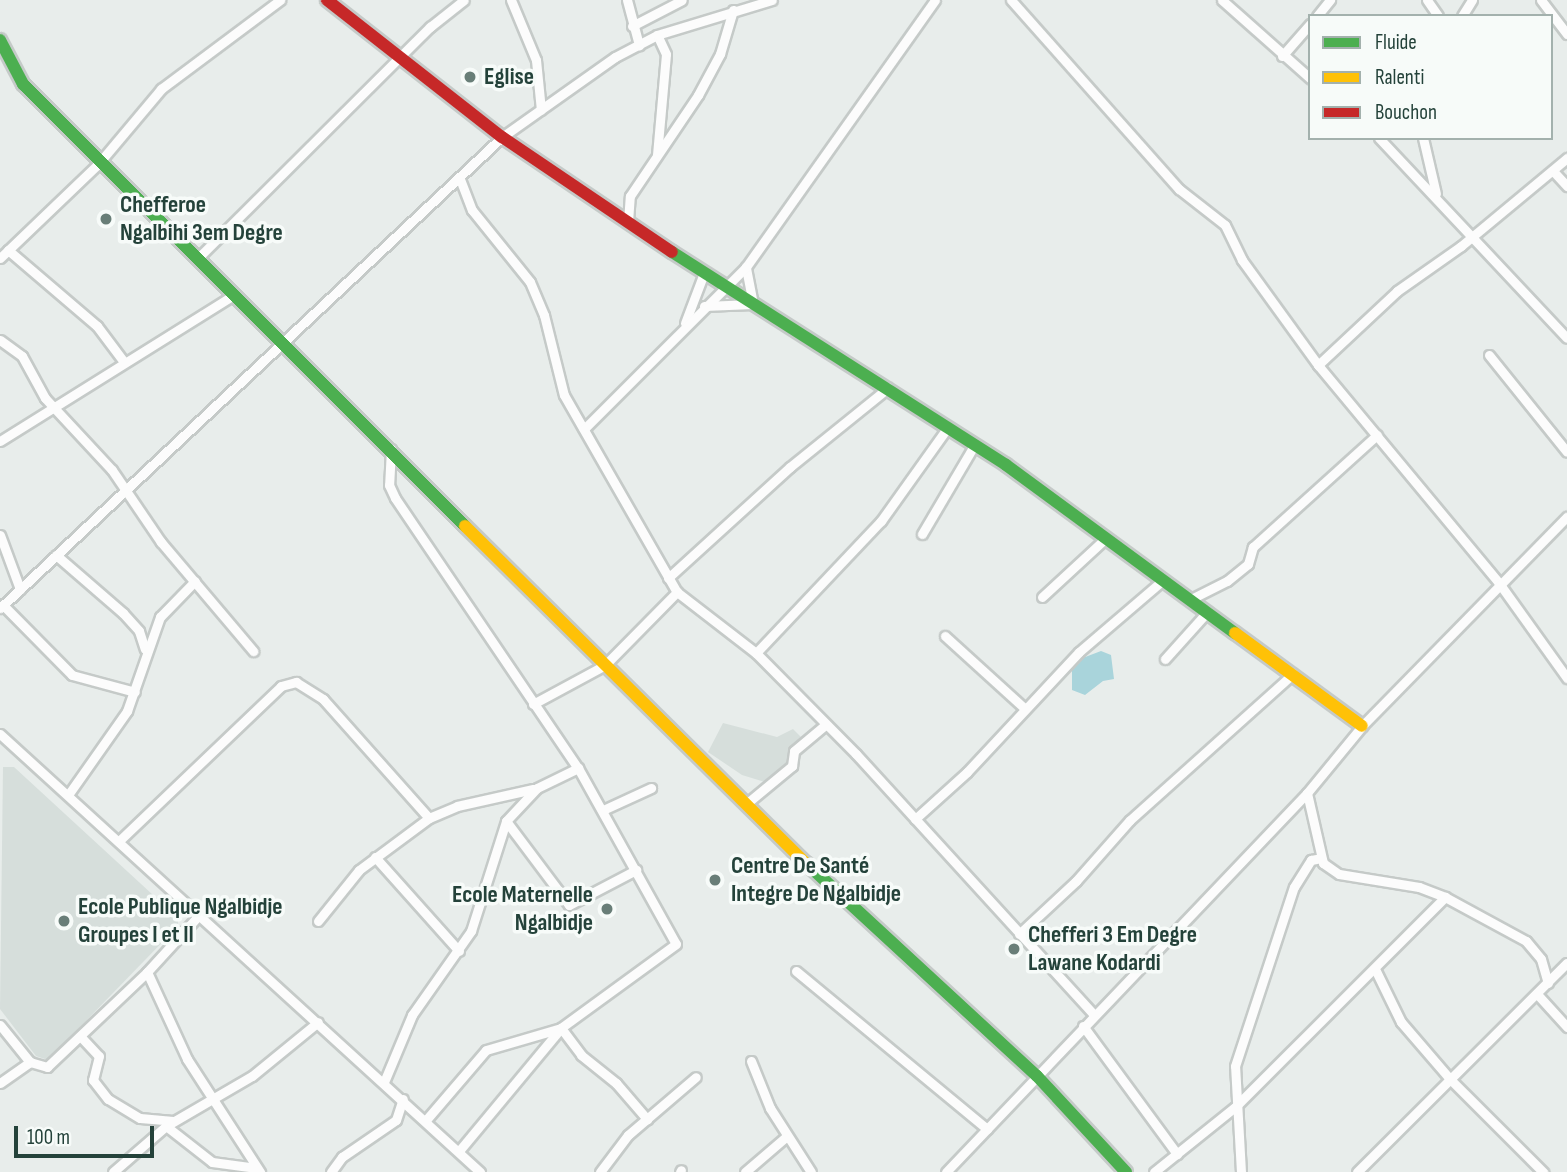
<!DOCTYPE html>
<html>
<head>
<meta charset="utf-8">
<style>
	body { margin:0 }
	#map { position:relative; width:1567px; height:1172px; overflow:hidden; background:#e8edeb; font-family:"Sofia Sans Condensed",sans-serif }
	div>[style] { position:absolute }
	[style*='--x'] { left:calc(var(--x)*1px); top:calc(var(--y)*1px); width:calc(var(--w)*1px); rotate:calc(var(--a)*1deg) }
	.built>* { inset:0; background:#d6dedb }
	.water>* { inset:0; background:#a9d4db }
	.roads { filter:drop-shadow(2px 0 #c5cac8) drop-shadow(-2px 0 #c5cac8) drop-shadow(0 2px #c5cac8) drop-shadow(0 -2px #c5cac8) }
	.street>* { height:9px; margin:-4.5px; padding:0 4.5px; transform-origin:4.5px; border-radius:4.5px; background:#fcfcfc }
	.fast>* { height:12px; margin:-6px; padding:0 6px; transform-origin:6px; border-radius:6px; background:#4caf50 }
	.slow>* { height:12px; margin:-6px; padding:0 6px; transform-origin:6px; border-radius:6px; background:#ffc107 }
	.jam>* { height:12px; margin:-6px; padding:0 6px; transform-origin:6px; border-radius:6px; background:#c62828 }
	.dots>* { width:19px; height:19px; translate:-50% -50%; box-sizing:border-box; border:4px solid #f7fbf9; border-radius:50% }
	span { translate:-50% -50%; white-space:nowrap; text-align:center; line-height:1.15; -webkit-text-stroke:7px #f7fbf9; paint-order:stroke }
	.poi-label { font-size:24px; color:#24423a; font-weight:700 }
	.left { translate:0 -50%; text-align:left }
	.right { translate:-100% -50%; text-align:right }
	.legend { position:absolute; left:1308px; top:14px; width:245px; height:126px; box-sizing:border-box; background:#f7fbf9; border:2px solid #a3b1ad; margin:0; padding:9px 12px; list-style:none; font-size:21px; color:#24423a }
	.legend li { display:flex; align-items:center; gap:14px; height:35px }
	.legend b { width:35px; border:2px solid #a3b1ad }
	.scale { position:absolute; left:14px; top:1126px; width:140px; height:32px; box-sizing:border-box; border:4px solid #24423a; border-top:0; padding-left:9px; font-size:21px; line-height:24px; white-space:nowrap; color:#24423a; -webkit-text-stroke:5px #f7fbf9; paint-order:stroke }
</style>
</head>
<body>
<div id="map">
	<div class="built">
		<div style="clip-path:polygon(723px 723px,777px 737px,793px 729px,803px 739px,791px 748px,788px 761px,765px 782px,742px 775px,708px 752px)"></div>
		<div style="clip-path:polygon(3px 767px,14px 767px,178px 918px,178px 926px,48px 1060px,36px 1056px,0 1009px)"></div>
	</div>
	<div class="water">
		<div style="clip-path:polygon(1101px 651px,1111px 655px,1114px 679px,1103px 681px,1085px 695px,1072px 690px,1072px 662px)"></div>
	</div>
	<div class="roads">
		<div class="street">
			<div style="--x:511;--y:0;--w:65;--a:67.4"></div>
			<div style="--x:536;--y:60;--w:50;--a:84.3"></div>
			<div style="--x:627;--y:0;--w:47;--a:75.1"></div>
			<div style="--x:1011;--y:0;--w:253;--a:48.4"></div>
			<div style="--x:1179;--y:189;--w:58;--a:38"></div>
			<div style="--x:1225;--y:225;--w:39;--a:64"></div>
			<div style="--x:1242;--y:260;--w:130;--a:54.1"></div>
			<div style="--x:1318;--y:365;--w:283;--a:50.3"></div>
			<div style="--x:1499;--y:583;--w:117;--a:54.4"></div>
			<div style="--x:1222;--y:0;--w:118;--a:41.6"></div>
			<div style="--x:1427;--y:0;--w:19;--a:55"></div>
			<div style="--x:1541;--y:0;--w:43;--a:52.6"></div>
			<div style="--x:1317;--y:16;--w:21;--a:-51"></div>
			<div style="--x:1462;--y:16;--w:19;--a:-58"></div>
			<div style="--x:632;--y:26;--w:56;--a:-27.5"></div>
			<div style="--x:1282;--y:56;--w:43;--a:-48.8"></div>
			<div style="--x:1379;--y:138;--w:274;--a:46.8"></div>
			<div style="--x:1423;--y:138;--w:57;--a:76.9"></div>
			<div style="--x:657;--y:155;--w:101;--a:-84.9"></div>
			<div style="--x:666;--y:54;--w:21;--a:-115"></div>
			<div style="--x:1553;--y:171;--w:21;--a:47"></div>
			<div style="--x:460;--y:179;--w:33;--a:69"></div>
			<div style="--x:472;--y:210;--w:92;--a:51.1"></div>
			<div style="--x:530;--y:282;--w:36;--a:67"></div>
			<div style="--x:544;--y:315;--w:82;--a:76"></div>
			<div style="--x:564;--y:395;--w:227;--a:60.2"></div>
			<div style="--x:628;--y:222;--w:26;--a:-86"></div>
			<div style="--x:630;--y:196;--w:122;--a:-56"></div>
			<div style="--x:698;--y:95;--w:47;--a:-61.8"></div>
			<div style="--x:720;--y:54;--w:46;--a:-73.5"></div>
			<div style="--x:8;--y:250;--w:117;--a:40.5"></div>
			<div style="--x:97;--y:326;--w:45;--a:53.1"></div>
			<div style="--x:200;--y:256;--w:325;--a:-44.9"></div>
			<div style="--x:430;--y:27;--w:43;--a:-38.5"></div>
			<div style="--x:0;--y:258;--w:137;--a:-43.8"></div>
			<div style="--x:99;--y:163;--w:97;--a:-50"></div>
			<div style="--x:161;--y:89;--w:149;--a:-36.8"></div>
			<div style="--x:704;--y:306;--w:49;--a:-2.3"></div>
			<div style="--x:753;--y:304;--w:38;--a:-101"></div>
			<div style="--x:746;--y:267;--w:327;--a:-54.7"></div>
			<div style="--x:685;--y:323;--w:53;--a:-69.2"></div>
			<div style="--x:0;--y:340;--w:27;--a:36"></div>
			<div style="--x:22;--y:356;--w:48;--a:61.3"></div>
			<div style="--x:45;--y:398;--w:98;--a:47.1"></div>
			<div style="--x:112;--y:470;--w:87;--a:55.8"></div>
			<div style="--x:161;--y:542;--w:143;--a:49.8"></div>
			<div style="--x:1489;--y:355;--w:124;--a:51.2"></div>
			<div style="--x:1318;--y:365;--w:108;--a:-43.1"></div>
			<div style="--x:1397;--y:291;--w:78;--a:-35.1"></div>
			<div style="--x:1461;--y:246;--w:138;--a:-39.7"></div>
			<div style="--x:584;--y:429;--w:229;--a:-45"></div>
			<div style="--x:0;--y:441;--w:276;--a:-32"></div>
			<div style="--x:391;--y:449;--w:36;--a:93"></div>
			<div style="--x:389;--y:485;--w:14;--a:65"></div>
			<div style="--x:395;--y:498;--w:326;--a:55.9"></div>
			<div style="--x:578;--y:768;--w:201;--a:60.9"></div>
			<div style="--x:676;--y:944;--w:142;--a:143.9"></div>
			<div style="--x:561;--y:1028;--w:160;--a:129.7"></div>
			<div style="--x:922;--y:534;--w:104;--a:-59.5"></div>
			<div style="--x:0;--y:535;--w:58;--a:69.7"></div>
			<div style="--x:56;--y:555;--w:89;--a:40.9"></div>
			<div style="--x:123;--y:613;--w:24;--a:48"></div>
			<div style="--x:139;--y:631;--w:19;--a:72"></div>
			<div style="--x:668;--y:578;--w:165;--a:-42.3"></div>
			<div style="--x:790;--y:467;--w:126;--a:-38.9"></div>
			<div style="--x:1042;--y:597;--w:87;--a:-42.7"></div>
			<div style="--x:1191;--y:599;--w:40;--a:-26.6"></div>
			<div style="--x:1227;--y:581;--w:27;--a:-39"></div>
			<div style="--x:1248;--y:564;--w:18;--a:-74"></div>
			<div style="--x:1253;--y:547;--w:167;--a:-42.1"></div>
			<div style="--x:3;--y:605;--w:98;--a:45.4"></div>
			<div style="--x:72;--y:675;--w:65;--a:15.1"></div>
			<div style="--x:0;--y:608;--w:688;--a:-43.18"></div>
			<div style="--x:502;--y:137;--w:138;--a:-35.3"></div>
			<div style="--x:615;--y:57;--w:47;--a:-27.6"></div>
			<div style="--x:657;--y:35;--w:120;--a:-16.9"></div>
			<div style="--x:945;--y:636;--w:107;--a:42.3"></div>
			<div style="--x:756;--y:653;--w:182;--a:-46.6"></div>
			<div style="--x:881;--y:521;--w:115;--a:-54.5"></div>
			<div style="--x:1165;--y:659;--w:64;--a:-48.1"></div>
			<div style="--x:533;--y:704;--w:82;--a:-28.4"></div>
			<div style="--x:605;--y:665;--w:103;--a:-45.4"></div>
			<div style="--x:677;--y:592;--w:100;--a:37.7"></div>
			<div style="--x:756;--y:653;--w:142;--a:45.3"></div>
			<div style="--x:856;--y:754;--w:353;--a:47.6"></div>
			<div style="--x:0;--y:734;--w:650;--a:42.38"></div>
			<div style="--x:1307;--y:793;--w:72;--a:77.1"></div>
			<div style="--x:1323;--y:863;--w:19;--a:35"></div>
			<div style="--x:1339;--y:874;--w:81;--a:9.2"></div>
			<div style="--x:1419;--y:887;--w:28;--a:21"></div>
			<div style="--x:1445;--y:897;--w:92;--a:28.5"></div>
			<div style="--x:1526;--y:941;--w:23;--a:50"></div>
			<div style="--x:1541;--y:959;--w:25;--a:74"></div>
			<div style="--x:68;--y:795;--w:103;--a:-54.9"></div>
			<div style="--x:127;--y:711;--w:100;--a:-70.7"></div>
			<div style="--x:160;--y:617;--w:50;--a:-45.8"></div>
			<div style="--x:746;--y:804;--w:60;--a:-39.6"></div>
			<div style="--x:792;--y:766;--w:15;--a:-82"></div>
			<div style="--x:794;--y:751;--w:39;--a:-40"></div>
			<div style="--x:603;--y:810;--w:53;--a:-24.6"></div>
			<div style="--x:915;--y:819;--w:70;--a:-42.1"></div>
			<div style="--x:967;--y:772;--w:164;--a:-47"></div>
			<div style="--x:1079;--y:652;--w:111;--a:-40.6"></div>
			<div style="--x:506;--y:821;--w:105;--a:53.1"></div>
			<div style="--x:569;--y:905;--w:76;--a:-27.6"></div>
			<div style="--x:120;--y:840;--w:223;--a:-43.7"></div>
			<div style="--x:281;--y:686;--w:16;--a:-15"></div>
			<div style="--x:296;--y:682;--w:32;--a:32"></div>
			<div style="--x:323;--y:699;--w:159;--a:48.3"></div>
			<div style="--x:375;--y:857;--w:126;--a:48.2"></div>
			<div style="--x:318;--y:921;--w:65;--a:-51.2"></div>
			<div style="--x:359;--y:870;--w:87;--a:-36.6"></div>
			<div style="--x:429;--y:818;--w:30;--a:-23"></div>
			<div style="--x:457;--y:806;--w:78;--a:-12.6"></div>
			<div style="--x:1019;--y:934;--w:78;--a:-42.9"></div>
			<div style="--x:1076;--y:881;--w:81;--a:-48.5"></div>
			<div style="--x:1130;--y:820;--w:219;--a:-41.9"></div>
			<div style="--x:1375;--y:969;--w:59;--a:63.9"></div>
			<div style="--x:1401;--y:1022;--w:75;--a:49.3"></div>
			<div style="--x:1450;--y:1079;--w:132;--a:45"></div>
			<div style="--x:796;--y:971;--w:248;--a:39.6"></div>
			<div style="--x:147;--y:972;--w:96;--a:65.3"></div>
			<div style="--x:187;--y:1059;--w:135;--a:57.1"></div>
			<div style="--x:1537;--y:994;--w:45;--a:47.7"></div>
			<div style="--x:0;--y:1025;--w:48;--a:51"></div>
			<div style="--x:30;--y:1062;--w:18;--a:16"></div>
			<div style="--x:47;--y:1067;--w:138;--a:-43.5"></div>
			<div style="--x:147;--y:972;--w:79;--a:-47.6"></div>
			<div style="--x:1083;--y:1026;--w:159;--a:53.7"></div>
			<div style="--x:81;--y:1037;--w:26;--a:47"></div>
			<div style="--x:99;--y:1056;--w:25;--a:104"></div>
			<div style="--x:93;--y:1080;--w:24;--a:52"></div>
			<div style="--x:108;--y:1099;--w:37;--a:31"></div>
			<div style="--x:140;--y:1118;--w:33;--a:5"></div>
			<div style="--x:751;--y:1061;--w:51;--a:68"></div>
			<div style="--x:770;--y:1108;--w:76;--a:57.4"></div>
			<div style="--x:384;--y:1082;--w:73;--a:-67.3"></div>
			<div style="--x:412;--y:1015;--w:103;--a:-54.9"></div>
			<div style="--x:471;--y:931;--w:115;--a:-72.3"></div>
			<div style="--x:506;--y:821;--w:45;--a:-46.8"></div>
			<div style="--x:537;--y:788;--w:46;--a:-26"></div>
			<div style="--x:0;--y:1083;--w:37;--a:-35"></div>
			<div style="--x:426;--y:1120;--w:92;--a:-49.4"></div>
			<div style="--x:486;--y:1050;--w:78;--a:-16.3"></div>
			<div style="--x:561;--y:1028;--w:34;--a:53"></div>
			<div style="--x:581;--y:1055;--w:45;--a:38.7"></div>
			<div style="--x:616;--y:1083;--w:48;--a:49.3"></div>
			<div style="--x:166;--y:1126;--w:58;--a:38"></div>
			<div style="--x:212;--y:1162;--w:45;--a:7.6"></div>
			<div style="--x:113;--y:1172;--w:70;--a:-41"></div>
			<div style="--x:166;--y:1126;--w:99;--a:-30.2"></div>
			<div style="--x:252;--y:1076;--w:85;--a:-39.3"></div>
			<div style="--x:331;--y:1172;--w:19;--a:-54"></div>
			<div style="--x:342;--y:1157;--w:65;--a:-34.4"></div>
			<div style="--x:396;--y:1120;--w:22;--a:-72"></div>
			<div style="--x:600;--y:1172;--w:46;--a:-52.9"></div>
			<div style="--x:628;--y:1135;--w:89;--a:-40.5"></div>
			<div style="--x:680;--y:1172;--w:2;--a:-63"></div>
			<div style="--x:745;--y:1172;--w:55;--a:-40.6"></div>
			<div style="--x:946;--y:1172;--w:523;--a:-46.39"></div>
			<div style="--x:1307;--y:793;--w:87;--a:-50.6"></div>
			<div style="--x:1362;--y:726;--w:293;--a:-45.6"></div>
			<div style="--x:1154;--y:1172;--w:105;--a:-38.8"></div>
			<div style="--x:1236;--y:1106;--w:296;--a:-45"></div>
			<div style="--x:1241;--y:1172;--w:106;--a:-93.2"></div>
			<div style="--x:1235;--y:1066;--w:188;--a:-71.8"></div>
			<div style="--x:1294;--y:887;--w:32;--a:-58"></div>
			<div style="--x:1311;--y:860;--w:10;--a:-11"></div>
			<div style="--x:1357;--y:1172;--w:296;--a:-44.9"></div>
		</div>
		<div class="fast">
			<div style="--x:0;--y:40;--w:50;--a:62.4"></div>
			<div style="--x:23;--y:84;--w:625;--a:45"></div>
			<div style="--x:672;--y:252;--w:396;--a:32.5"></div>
			<div style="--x:1006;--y:465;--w:284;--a:36.3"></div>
			<div style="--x:806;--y:863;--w:314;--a:42.7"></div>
			<div style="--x:1037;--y:1076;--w:131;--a:47.2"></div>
		</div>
		<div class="slow">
			<div style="--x:465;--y:526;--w:479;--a:44.7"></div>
			<div style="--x:1235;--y:633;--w:157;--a:36.2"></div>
		</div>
		<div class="jam">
			<div style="--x:327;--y:0;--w:222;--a:38.1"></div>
			<div style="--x:502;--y:137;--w:205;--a:34.1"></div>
		</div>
	</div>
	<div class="dots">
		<div style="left:470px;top:77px;background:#697e78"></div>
		<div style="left:106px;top:219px;background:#697e78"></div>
		<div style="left:715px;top:880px;background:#697e78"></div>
		<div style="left:607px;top:909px;background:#697e78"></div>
		<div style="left:64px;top:921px;background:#697e78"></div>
		<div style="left:1014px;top:949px;background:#697e78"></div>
	</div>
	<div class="poi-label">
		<span class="left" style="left:484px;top:77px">Eglise</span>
		<span class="left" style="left:120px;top:219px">Chefferoe<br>Ngalbihi 3em Degre</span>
		<span class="left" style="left:731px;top:880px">Centre De Santé<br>Integre De Ngalbidje</span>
		<span class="right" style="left:593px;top:909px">Ecole Maternelle<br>Ngalbidje</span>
		<span class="left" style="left:78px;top:921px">Ecole Publique Ngalbidje<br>Groupes I et II</span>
		<span class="left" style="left:1028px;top:949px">Chefferi 3 Em Degre<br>Lawane Kodardi</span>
	</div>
	<ul class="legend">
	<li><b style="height:9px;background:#4caf50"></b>Fluide</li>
	<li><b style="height:9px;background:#ffc107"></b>Ralenti</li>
	<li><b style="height:9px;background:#c62828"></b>Bouchon</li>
	</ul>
	<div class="scale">100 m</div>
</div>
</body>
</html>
